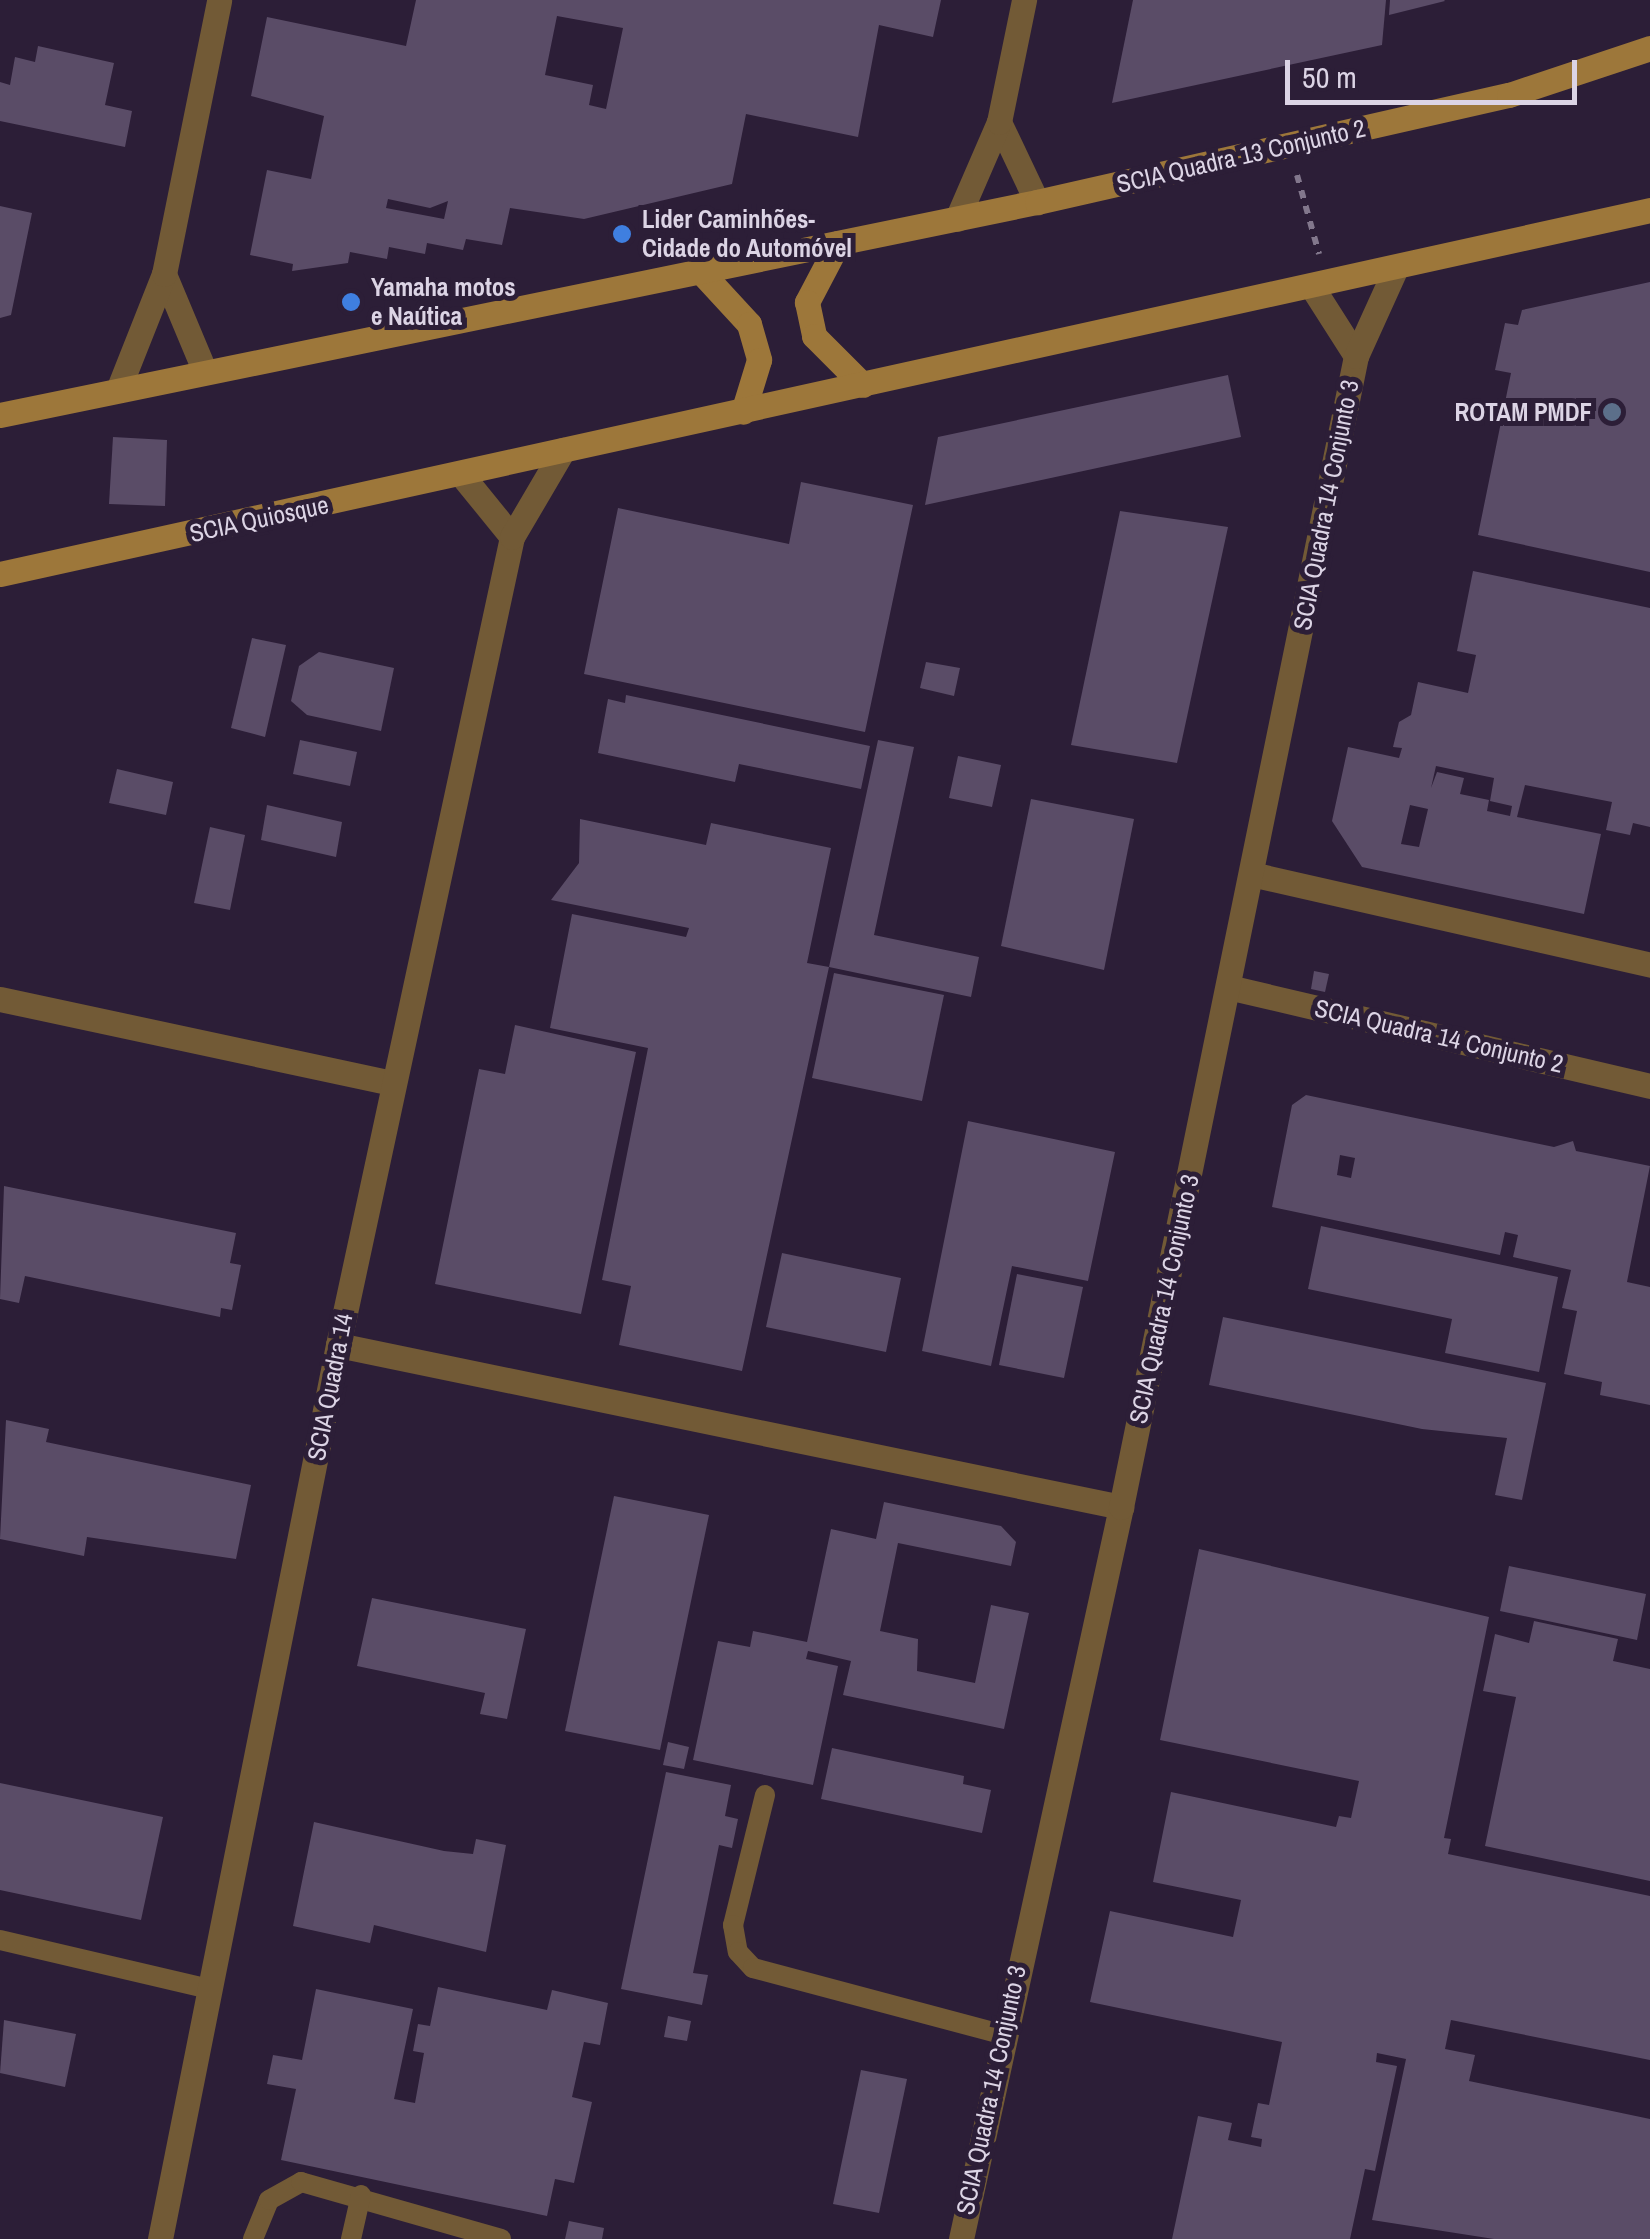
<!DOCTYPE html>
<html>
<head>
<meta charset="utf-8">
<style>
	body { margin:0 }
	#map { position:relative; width:1650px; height:2239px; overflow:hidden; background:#2c1e37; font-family:"Archivo Narrow",sans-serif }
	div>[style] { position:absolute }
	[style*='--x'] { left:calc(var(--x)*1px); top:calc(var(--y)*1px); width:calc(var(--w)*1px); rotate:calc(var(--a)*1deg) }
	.building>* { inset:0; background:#5a4c67 }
	.path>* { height:6px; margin-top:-3px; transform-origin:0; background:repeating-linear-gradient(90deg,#82778c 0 8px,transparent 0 16px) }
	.service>* { height:20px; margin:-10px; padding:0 10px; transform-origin:10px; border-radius:10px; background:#725a36 }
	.minor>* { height:25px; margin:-12.5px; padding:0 12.5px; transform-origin:12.5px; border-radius:12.5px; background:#725a36 }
	.secondary>* { height:25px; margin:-12.5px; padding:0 12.5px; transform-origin:12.5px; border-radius:12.5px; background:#9d773a }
	.dots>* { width:28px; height:28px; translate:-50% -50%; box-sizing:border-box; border:5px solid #2c1e37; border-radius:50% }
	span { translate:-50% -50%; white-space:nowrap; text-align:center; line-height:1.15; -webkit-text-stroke:10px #2c1e37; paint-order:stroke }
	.street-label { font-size:25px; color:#dcd4e5 }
	.poi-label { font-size:25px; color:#dcd4e5; font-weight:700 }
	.left { translate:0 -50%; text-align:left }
	.right { translate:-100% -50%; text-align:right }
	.scale { position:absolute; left:1285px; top:60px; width:292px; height:45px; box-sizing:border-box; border:5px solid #dcd4e5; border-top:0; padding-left:12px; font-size:30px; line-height:35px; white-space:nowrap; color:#dcd4e5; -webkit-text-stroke:8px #2c1e37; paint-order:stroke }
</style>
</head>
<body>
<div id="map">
	<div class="building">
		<div style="clip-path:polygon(evenodd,416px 0,941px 0,933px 37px,879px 25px,858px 137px,746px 114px,732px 184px,584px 219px,510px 208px,502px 245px,466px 239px,463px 250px,427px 243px,425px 254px,389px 247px,387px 259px,350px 252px,348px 263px,292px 271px,293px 264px,250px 255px,267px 170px,311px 179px,324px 116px,251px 96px,267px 17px,406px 46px,416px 0,557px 16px,623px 28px,606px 109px,589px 105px,593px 85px,545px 75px,557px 16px,416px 0,388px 199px,430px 208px,448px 201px,444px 219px,386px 208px,388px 199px)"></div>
		<div style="clip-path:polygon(1133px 0,1386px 0,1382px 45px,1112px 103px)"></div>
		<div style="clip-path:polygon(1390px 0,1444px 0,1445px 1px,1389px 15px)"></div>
		<div style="clip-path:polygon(38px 46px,114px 63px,105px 105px,132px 111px,125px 147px,0 121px,0 82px,10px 85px,15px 57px,35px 62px)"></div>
		<div style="clip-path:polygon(0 206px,32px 213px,11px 315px,0 318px)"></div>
		<div style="clip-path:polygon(1650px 282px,1650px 572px,1478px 535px,1511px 373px,1495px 370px,1505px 323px,1518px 325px,1522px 310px)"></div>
		<div style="clip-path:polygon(1228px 375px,1241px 437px,925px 505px,938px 437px)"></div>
		<div style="clip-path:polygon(113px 437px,167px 440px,165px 506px,109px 504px)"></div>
		<div style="clip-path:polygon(801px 482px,913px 505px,865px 732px,584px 674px,618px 508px,789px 544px)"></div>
		<div style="clip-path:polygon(1120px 511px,1228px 527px,1177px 763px,1071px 745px)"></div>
		<div style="clip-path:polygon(evenodd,1473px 571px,1650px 608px,1650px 827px,1633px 823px,1630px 835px,1606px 830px,1612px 802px,1525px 785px,1517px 817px,1601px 834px,1584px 914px,1362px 867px,1332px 821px,1348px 747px,1399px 758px,1402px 748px,1393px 747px,1399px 722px,1411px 715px,1418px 682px,1468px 693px,1476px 655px,1457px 651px,1473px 571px,1436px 766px,1494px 778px,1490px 801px,1512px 806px,1510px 816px,1487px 811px,1489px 800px,1460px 794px,1464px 778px,1437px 772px,1431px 788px,1436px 766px,1473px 571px,1410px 805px,1428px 809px,1419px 847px,1401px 844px,1410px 805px)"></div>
		<div style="clip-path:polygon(252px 638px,286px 645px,265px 737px,231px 728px)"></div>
		<div style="clip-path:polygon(319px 652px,394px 668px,381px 731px,307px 715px,291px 701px,299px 666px)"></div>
		<div style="clip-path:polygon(926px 662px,960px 668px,954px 696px,920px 688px)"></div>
		<div style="clip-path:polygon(626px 695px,870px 746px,861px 789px,739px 764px,735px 782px,598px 753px,608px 699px,625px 703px)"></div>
		<div style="clip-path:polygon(300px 740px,357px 752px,350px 786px,293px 774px)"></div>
		<div style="clip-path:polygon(878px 740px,914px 747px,874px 935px,979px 957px,971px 997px,829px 967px)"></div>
		<div style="clip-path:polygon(958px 756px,1001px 765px,992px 807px,949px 798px)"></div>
		<div style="clip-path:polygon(117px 769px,173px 782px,166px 815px,109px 803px)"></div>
		<div style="clip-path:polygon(1031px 799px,1134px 819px,1104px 970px,1001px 946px)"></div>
		<div style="clip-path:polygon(267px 805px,342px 822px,336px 857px,261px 840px)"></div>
		<div style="clip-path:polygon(580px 819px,706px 845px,711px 823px,831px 848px,807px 963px,829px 967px,742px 1371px,619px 1345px,631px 1286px,602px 1280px,648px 1048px,550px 1028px,572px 914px,686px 937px,689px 928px,551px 900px,579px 863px)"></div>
		<div style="clip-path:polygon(210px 827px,245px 835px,230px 910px,194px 903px)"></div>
		<div style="clip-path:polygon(1314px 971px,1329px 974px,1325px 992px,1311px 989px)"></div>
		<div style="clip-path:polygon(834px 973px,944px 995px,922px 1101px,812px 1078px)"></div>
		<div style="clip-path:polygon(515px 1025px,636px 1052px,581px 1314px,435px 1284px,479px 1069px,505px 1074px)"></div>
		<div style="clip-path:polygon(evenodd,1306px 1095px,1554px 1147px,1573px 1141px,1576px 1151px,1650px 1166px,1627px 1282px,1650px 1287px,1650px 1405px,1600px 1395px,1602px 1382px,1564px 1374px,1577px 1311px,1562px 1308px,1571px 1270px,1513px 1257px,1518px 1235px,1505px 1232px,1500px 1255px,1272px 1207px,1292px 1105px,1306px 1095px,1340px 1155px,1355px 1158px,1351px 1178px,1337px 1175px,1340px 1155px)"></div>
		<div style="clip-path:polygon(968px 1121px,1115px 1152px,1088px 1281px,1012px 1266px,991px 1366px,922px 1351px)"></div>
		<div style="clip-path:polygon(4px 1186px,236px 1233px,230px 1263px,241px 1265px,232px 1310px,221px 1308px,220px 1317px,25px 1276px,19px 1303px,0 1299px)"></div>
		<div style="clip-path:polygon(1321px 1226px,1558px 1277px,1539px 1372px,1445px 1353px,1452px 1319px,1308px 1289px)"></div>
		<div style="clip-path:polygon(782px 1253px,901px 1278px,886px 1352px,766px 1327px)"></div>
		<div style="clip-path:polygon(1017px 1274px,1083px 1287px,1064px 1378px,999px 1365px)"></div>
		<div style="clip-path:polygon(1223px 1317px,1546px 1383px,1522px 1500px,1495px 1495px,1507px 1438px,1422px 1429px,1209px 1385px)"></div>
		<div style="clip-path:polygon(6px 1420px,49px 1429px,46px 1442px,251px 1485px,236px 1559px,87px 1537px,84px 1556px,0 1539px)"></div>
		<div style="clip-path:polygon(614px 1496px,709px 1515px,660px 1750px,565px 1731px)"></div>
		<div style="clip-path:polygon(884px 1502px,1001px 1526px,1016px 1542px,1011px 1566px,898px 1543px,880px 1631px,918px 1639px,917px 1671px,975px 1683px,991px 1605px,1029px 1613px,1004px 1729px,843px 1695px,851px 1661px,808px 1651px,806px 1659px,838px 1666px,813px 1785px,693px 1760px,718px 1641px,750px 1647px,753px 1631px,807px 1642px,831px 1529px,876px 1539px)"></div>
		<div style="clip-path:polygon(1199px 1549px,1489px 1617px,1444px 1838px,1451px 1839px,1448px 1854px,1650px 1896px,1650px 2060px,1451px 2020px,1445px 2049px,1475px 2055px,1469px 2081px,1650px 2119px,1650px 2239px,1494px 2239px,1372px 2220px,1406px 2059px,1377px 2053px,1376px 2062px,1397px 2066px,1375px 2171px,1365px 2169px,1350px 2239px,1172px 2239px,1198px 2116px,1232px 2123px,1228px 2140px,1261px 2147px,1262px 2139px,1251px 2137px,1258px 2103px,1269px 2105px,1282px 2042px,1090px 2002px,1110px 1911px,1233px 1937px,1241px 1900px,1153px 1882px,1171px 1792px,1336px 1827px,1339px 1816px,1351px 1818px,1359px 1781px,1160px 1740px)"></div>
		<div style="clip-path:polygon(1509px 1566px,1646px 1594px,1637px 1640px,1500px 1611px)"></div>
		<div style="clip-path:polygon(372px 1598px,526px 1629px,507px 1719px,480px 1714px,485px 1693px,357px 1666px)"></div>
		<div style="clip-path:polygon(1534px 1621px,1618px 1639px,1613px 1661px,1650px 1669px,1650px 1881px,1485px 1846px,1516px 1697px,1483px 1691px,1495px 1634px,1529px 1643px)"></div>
		<div style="clip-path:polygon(668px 1742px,689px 1747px,684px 1769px,663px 1765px)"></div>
		<div style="clip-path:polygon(832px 1748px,964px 1776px,963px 1784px,991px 1790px,982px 1833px,821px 1799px)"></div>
		<div style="clip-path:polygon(666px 1772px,731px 1785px,725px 1816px,738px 1819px,732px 1848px,719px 1845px,693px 1973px,708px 1975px,702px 2005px,621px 1989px)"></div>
		<div style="clip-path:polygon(0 1783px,163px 1817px,141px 1920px,0 1890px)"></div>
		<div style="clip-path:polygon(314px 1822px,444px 1851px,473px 1854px,476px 1839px,506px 1845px,486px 1952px,374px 1925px,370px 1943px,293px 1926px)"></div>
		<div style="clip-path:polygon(438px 1987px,547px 2010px,552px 1990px,608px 2003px,600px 2045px,584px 2042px,572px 2097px,592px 2102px,574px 2183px,555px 2179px,547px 2216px,281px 2160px,296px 2089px,267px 2084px,273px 2055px,302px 2060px,316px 1989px,413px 2009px,394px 2099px,415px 2103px,424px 2053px,413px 2051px,418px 2024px,430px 2026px)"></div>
		<div style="clip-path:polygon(668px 2016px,691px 2021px,687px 2041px,664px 2037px)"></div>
		<div style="clip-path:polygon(4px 2020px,76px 2034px,65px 2087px,0 2073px)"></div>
		<div style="clip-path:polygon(861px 2070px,907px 2079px,879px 2213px,833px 2204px)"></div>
		<div style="clip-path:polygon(569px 2221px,604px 2228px,602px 2239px,565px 2239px)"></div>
	</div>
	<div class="path">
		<div style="--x:1297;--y:175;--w:82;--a:74.4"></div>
	</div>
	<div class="service">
		<div style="--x:765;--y:1795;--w:134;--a:103.8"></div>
		<div style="--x:733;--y:1925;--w:27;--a:80"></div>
		<div style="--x:738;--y:1952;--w:22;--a:47"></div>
		<div style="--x:753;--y:1968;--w:257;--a:14.9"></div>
		<div style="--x:0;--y:1940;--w:215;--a:13.2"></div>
		<div style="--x:253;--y:2239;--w:42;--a:-67.7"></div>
		<div style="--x:269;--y:2200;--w:37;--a:-29"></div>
		<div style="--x:301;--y:2182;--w:208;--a:15.9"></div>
		<div style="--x:351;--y:2239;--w:45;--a:-77.2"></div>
	</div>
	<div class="minor">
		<div style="--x:999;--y:122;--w:89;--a:64.6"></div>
		<div style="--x:957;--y:219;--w:106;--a:-66.6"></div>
		<div style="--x:999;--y:122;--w:125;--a:-78.4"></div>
		<div style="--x:164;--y:274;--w:106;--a:67.3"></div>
		<div style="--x:1312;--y:287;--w:82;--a:57.5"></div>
		<div style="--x:118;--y:390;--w:125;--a:-68.4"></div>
		<div style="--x:164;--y:274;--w:279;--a:-78.6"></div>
		<div style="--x:460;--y:473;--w:82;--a:50.9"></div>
		<div style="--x:1251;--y:874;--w:409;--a:12.8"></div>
		<div style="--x:1228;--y:987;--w:433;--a:13.2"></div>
		<div style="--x:0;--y:999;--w:402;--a:12.1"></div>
		<div style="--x:338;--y:1345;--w:800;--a:11.69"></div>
		<div style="--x:160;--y:2239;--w:912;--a:-78.74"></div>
		<div style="--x:338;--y:1345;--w:827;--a:-77.85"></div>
		<div style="--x:512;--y:537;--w:101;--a:-59.6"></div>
		<div style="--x:961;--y:2239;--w:749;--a:-77.67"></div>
		<div style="--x:1121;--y:1507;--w:1175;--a:-78.46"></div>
		<div style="--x:1356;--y:356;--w:97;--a:-65.6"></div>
	</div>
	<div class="secondary">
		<div style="--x:838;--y:243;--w:67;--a:117.7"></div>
		<div style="--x:807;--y:302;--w:35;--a:78"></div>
		<div style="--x:814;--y:336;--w:69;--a:45"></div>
		<div style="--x:702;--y:273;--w:69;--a:47.3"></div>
		<div style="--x:749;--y:324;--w:37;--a:74"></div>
		<div style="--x:759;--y:360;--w:54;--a:107.1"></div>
		<div style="--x:0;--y:415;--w:1059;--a:-11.61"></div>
		<div style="--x:1037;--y:202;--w:484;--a:-12.8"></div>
		<div style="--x:1509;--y:95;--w:149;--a:-18.4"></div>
		<div style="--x:0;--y:574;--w:1690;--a:-12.44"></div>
	</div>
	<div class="dots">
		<div style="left:622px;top:234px;background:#3f7fe0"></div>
		<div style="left:351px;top:302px;background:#3f7fe0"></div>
		<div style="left:1612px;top:412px;background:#5c6f8a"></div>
	</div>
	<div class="street-label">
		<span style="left:1241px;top:156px;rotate:-13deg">SCIA Quadra 13 Conjunto 2</span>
		<span style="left:1326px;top:505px;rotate:-79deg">SCIA Quadra 14 Conjunto 3</span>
		<span style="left:259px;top:519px;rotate:-12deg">SCIA Quiosque</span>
		<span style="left:1439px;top:1036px;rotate:13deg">SCIA Quadra 14 Conjunto 2</span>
		<span style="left:1164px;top:1299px;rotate:-78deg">SCIA Quadra 14 Conjunto 3</span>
		<span style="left:330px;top:1387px;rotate:-79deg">SCIA Quadra 14</span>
		<span style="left:991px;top:2090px;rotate:-78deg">SCIA Quadra 14 Conjunto 3</span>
	</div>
	<div class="poi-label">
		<span class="left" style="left:642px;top:234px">Lider Caminhões-<br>Cidade do Automóvel</span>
		<span class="left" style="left:371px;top:302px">Yamaha motos<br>e Naútica</span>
		<span class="right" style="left:1592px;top:412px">ROTAM PMDF</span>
	</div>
	<div class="scale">50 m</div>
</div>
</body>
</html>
